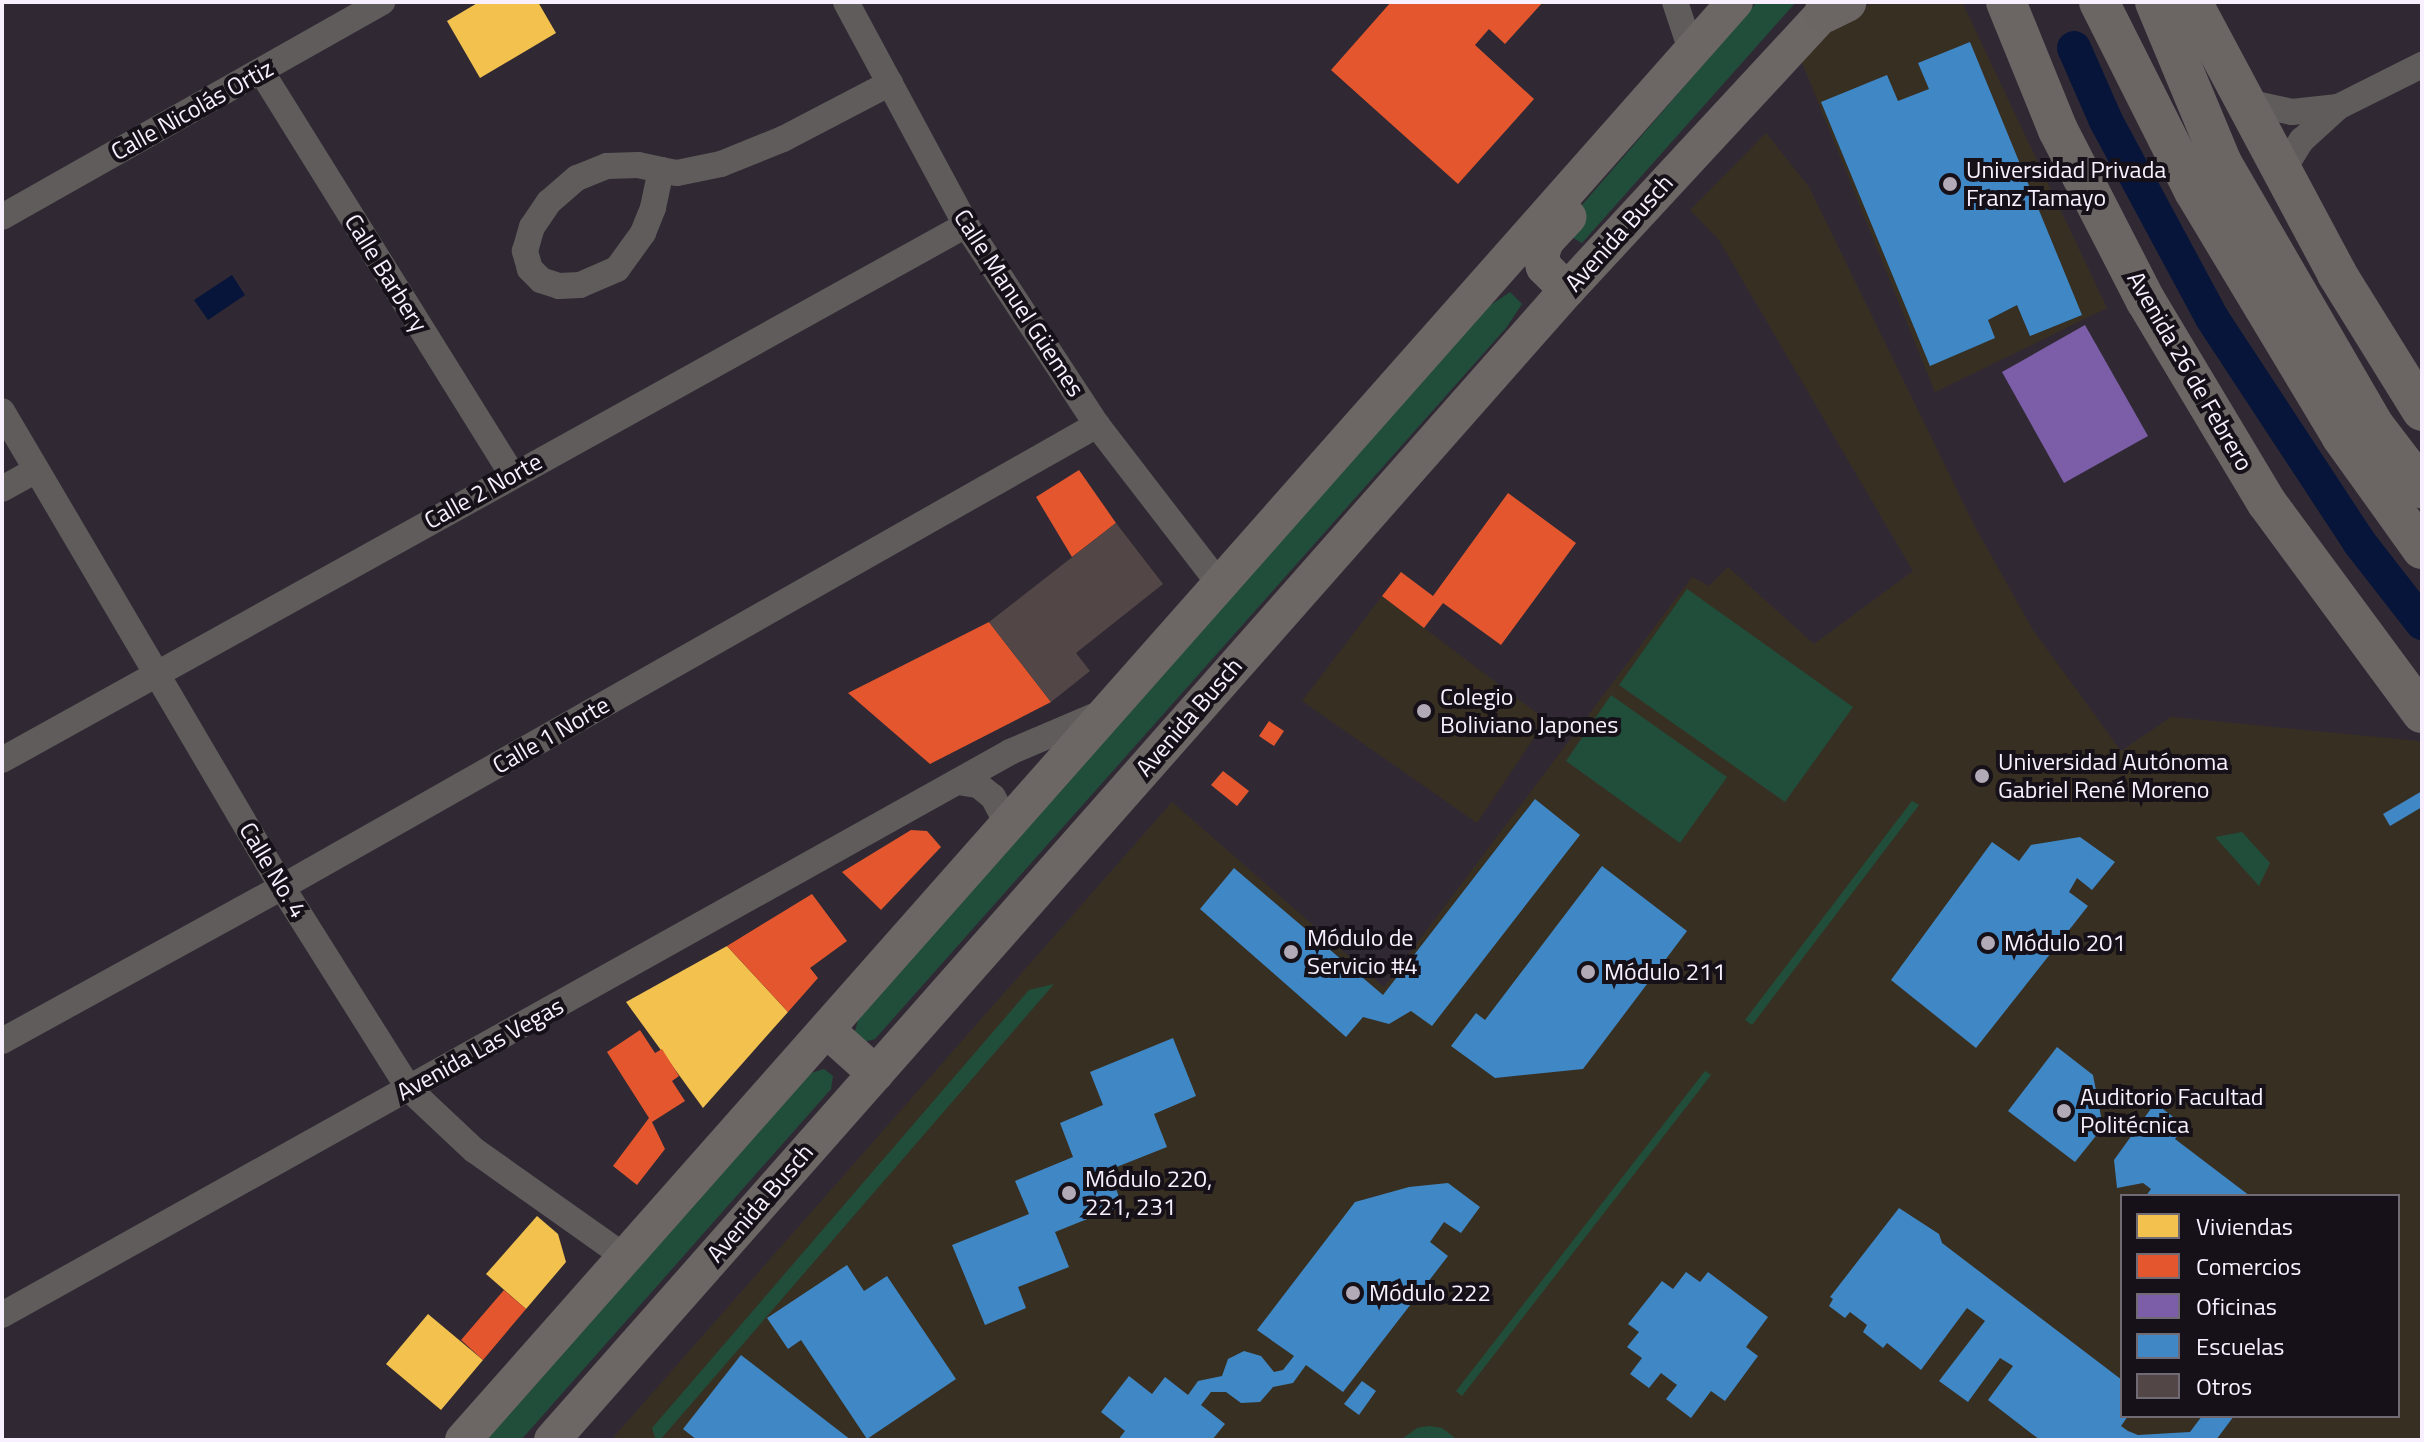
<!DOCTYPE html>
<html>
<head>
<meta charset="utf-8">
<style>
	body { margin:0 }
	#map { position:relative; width:2424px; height:1442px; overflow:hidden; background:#302934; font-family:"Titillium Web",sans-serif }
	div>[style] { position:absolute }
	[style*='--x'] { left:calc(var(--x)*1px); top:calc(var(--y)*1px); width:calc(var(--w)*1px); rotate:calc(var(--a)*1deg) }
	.education>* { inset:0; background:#382f23 }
	.green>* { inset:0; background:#204e3b }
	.water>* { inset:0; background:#061539 }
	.homes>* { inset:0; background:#f2c14e }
	.shops>* { inset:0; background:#e4572e }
	.offices>* { inset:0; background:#7b5ea7 }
	.schools>* { inset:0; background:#3f88c5 }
	.canal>* { height:34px; margin:-17px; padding:0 17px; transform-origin:17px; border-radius:17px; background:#061539 }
	.building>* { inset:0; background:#524646 }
	.minor>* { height:26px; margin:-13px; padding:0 13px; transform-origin:13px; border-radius:13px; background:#605c5b }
	.secondary>* { height:36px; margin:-18px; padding:0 18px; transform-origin:18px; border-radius:18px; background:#6c6765 }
	.primary>* { height:40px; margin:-20px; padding:0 20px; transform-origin:20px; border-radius:20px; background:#6b6564 }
	.dots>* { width:22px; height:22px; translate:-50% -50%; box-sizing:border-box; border:4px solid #161019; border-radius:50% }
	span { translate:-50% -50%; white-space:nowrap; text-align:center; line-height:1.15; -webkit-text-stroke:8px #161019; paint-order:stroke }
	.street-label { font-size:24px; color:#f8f0fe }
	.poi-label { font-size:24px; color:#f8f0fe }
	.left { translate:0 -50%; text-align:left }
	.frame { position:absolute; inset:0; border:4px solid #f8f0fe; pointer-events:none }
	.legend { position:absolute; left:2120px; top:1194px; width:280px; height:224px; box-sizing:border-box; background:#161019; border:2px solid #706a75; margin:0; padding:10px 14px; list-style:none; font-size:24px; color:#f8f0fe }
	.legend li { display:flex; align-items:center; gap:16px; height:40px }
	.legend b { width:40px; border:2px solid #706a75 }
</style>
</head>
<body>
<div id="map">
	<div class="education">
		<div style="clip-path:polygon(1873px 2px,1962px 2px,2107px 308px,1935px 392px,1801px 60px,1823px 37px)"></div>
		<div style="clip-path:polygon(evenodd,1766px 133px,1809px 187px,1975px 527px,2033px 630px,2121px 751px,2171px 717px,2419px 741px,2422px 745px,2422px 1440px,611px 1440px,1172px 802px,1384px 987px,1692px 577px,1709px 586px,1728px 567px,1814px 644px,1913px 571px,1719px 240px,1690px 210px,1766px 133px,2122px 1196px,2398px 1196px,2398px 1416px,2122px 1416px,2122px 1196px)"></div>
		<div style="clip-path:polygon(1382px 596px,1546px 720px,1477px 823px,1302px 701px)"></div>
	</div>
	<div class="green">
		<div style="clip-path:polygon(1757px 2px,1796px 2px,1582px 243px,1566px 234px,1569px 220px)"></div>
		<div style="clip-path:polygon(1510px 292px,1522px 304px,1506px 328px,875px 1039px,864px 1042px,855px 1032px,858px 1019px,1486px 308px)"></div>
		<div style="clip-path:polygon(1687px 589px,1853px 707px,1785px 802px,1619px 685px)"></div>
		<div style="clip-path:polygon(1611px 695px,1727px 777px,1680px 843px,1566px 761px)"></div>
		<div style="clip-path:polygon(1912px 801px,1919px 805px,1752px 1025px,1745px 1020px)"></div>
		<div style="clip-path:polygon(2242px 832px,2270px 863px,2259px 886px,2215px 837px)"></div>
		<div style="clip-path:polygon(1054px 984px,660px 1440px,656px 1440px,652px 1428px,1029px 990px)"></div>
		<div style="clip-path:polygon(824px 1069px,833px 1076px,831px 1089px,521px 1440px,486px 1440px,811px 1073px)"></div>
		<div style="clip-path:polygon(1705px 1071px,1711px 1075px,1462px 1396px,1456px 1391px)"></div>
		<div style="clip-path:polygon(1429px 1426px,1442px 1428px,1458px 1440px,1401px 1440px,1417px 1428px)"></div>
	</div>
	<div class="water">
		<div style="clip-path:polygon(232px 275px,245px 295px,208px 320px,194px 300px)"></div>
	</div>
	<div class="homes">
		<div style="clip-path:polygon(479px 2px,538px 2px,556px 33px,480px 78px,447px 21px)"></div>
		<div style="clip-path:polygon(727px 946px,788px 1012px,703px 1108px,626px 1002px)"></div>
		<div style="clip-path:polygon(537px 1216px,558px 1234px,566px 1262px,526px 1309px,486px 1274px)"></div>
		<div style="clip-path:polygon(428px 1314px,483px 1360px,441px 1410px,386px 1364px)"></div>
	</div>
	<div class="shops">
		<div style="clip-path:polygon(1391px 2px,1543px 2px,1505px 44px,1489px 29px,1475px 45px,1534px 99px,1458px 184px,1331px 70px)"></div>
		<div style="clip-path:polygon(1079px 470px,1116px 523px,1072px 557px,1036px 497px)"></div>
		<div style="clip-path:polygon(1508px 493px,1576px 543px,1501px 645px,1443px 603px,1424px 628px,1382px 596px,1401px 572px,1433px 596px)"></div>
		<div style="clip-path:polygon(989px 622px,1051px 702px,930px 764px,848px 693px)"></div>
		<div style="clip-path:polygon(1269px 721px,1284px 731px,1274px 746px,1259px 736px)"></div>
		<div style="clip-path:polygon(1223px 771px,1249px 791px,1237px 806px,1211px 785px)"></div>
		<div style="clip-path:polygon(911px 830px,927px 831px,941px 847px,881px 910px,842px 872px)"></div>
		<div style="clip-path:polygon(812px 894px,847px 941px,810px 968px,818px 978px,788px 1012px,727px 946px)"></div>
		<div style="clip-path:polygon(640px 1030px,655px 1053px,662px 1049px,679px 1076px,672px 1081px,685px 1101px,652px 1122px,665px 1149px,637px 1185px,613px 1166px,649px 1118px,607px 1052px)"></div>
		<div style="clip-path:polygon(504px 1290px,526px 1309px,483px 1360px,461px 1340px)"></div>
	</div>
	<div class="offices">
		<div style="clip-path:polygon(2085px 325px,2148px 436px,2064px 483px,2002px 372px)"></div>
	</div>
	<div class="schools">
		<div style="clip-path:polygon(1970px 42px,2082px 315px,2030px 336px,2017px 305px,1988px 320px,1995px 338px,1930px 366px,1821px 102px,1887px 75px,1898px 101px,1929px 89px,1918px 63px)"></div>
		<div style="clip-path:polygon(2422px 791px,2422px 807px,2390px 826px,2383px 814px)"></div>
		<div style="clip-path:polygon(1535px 799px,1580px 835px,1432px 1026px,1411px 1011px,1389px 1024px,1363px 1017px,1346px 1037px,1200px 909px,1234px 868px,1383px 995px)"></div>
		<div style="clip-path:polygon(2080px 837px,2115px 862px,2092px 890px,2077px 878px,2069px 892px,2088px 906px,1976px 1048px,1891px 980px,1992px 842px,2019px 861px,2031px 845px)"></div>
		<div style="clip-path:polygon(1602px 866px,1687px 931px,1583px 1069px,1495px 1078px,1451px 1046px,1476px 1013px,1485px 1020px)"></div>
		<div style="clip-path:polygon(1173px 1038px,1196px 1096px,1154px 1114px,1167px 1147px,1109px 1170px,1122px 1205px,1055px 1232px,1069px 1267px,1018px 1287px,1026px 1308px,985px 1325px,952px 1245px,1029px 1214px,1015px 1181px,1073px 1157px,1060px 1123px,1103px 1105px,1090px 1072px)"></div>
		<div style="clip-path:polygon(2057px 1047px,2093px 1075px,2103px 1127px,2075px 1162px,2008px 1111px)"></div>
		<div style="clip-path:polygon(2155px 1103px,2185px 1126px,2175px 1139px,2250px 1196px,2146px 1196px,2151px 1189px,2143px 1183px,2117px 1188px,2114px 1160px)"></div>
		<div style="clip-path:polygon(1448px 1183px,1480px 1207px,1461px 1233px,1444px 1222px,1430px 1242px,1448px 1256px,1343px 1392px,1306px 1365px,1293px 1383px,1273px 1387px,1260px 1402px,1241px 1403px,1226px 1392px,1211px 1392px,1201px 1405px,1225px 1424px,1212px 1440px,1118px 1440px,1125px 1431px,1101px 1412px,1129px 1376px,1152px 1394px,1165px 1377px,1188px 1395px,1198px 1381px,1222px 1376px,1228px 1359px,1244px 1351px,1261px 1356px,1274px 1372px,1283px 1370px,1294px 1356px,1257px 1330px,1355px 1202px,1409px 1187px)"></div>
		<div style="clip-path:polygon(1899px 1208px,1939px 1234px,1942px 1243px,2122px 1380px,2122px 1416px,2128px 1416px,2121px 1426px,2128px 1431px,2138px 1435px,2190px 1432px,2202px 1416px,2234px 1416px,2216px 1440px,2040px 1440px,1988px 1400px,2013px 1366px,2000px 1358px,1968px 1402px,1939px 1381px,1985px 1321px,1967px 1308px,1921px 1370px,1887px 1343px,1883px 1348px,1863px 1332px,1867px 1325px,1850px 1312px,1845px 1318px,1829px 1306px,1833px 1299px,1830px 1297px)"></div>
		<div style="clip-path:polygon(847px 1265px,864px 1291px,887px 1276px,956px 1379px,867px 1439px,801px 1340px,788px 1349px,767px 1318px)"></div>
		<div style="clip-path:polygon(1686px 1272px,1700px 1282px,1708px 1272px,1768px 1317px,1746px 1347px,1758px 1356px,1725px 1401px,1711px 1391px,1691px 1418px,1666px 1399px,1677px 1385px,1661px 1373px,1649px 1388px,1630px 1374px,1642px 1358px,1627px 1347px,1639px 1332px,1628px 1324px,1662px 1281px,1673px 1289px)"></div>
		<div style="clip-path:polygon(741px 1355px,851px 1440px,697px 1440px,683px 1429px)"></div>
		<div style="clip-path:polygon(1362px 1381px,1376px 1391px,1359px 1415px,1344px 1404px)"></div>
	</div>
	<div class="canal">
		<div style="--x:2074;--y:48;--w:80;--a:66.3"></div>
		<div style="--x:2106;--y:121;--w:224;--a:61.7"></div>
		<div style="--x:2212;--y:318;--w:268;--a:56.7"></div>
		<div style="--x:2359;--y:542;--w:103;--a:52.1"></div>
	</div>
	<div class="building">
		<div style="clip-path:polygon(1116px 523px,1163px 584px,1076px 653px,1090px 671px,1051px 702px,989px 622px)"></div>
	</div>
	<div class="minor">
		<div style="--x:846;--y:2;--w:253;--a:61.7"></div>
		<div style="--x:966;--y:225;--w:239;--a:56.8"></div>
		<div style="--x:1097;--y:425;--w:202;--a:52.4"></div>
		<div style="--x:1675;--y:2;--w:54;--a:71.6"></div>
		<div style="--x:261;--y:71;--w:475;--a:58.1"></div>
		<div style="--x:2242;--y:101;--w:51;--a:12.4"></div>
		<div style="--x:2292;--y:112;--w:46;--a:-6.2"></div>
		<div style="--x:661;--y:170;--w:39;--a:102"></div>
		<div style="--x:653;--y:208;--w:27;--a:112"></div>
		<div style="--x:643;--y:233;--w:44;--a:125.8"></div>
		<div style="--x:617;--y:269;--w:40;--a:156.6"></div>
		<div style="--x:580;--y:285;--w:21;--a:177"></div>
		<div style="--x:559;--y:286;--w:19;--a:-162"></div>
		<div style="--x:541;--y:280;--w:16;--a:-135"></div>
		<div style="--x:530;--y:269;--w:19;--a:-106"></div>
		<div style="--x:525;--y:251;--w:25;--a:-74"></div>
		<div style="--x:532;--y:227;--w:30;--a:-56"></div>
		<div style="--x:549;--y:202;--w:37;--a:-41"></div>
		<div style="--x:577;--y:178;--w:32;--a:-22"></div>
		<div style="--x:607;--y:166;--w:31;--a:-2"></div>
		<div style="--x:638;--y:165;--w:24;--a:12"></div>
		<div style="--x:661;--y:170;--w:16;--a:11"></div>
		<div style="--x:677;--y:173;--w:45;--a:-11.6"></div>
		<div style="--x:721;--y:164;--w:67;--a:-22"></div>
		<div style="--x:783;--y:139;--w:121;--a:-27.6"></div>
		<div style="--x:2281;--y:173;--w:39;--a:-58"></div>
		<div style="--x:2302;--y:140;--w:49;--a:-42.5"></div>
		<div style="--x:2338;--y:107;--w:94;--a:-26.6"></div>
		<div style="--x:2;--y:217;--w:437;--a:-29.5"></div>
		<div style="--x:2;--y:411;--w:552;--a:59.53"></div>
		<div style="--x:282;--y:887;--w:239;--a:57.8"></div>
		<div style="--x:409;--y:1089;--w:89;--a:43.2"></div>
		<div style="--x:474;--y:1150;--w:185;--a:35.3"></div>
		<div style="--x:2;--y:489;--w:39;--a:-29"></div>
		<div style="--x:2;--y:760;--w:1103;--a:-29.03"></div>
		<div style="--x:958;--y:782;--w:20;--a:9"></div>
		<div style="--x:978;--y:785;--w:19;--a:39"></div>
		<div style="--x:993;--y:797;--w:19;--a:62"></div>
		<div style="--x:1002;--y:814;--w:20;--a:87"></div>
		<div style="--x:2;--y:1041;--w:320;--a:-28.8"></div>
		<div style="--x:282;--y:887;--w:937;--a:-29.55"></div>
		<div style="--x:2;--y:1315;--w:1155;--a:-29.18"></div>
		<div style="--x:1010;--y:752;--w:102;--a:-23.1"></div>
	</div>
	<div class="secondary">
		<div style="--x:1567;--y:290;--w:33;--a:-135"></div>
		<div style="--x:1544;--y:267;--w:12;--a:-104"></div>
		<div style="--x:1541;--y:255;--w:15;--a:-70"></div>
		<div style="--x:1546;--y:241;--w:33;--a:-47"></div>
		<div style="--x:828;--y:1031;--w:64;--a:41.9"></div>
		<div style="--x:463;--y:1440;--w:1920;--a:-48.51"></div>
		<div style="--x:552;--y:1440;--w:1534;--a:-48.57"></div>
		<div style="--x:1567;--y:290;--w:393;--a:-47.2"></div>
	</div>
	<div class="primary">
		<div style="--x:2006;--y:2;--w:138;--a:67.9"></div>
		<div style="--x:2058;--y:130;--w:192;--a:62.8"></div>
		<div style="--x:2146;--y:301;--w:235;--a:59.1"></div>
		<div style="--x:2267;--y:503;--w:261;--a:53.6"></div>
		<div style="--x:2099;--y:2;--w:212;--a:63.3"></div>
		<div style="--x:2194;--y:191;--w:286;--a:59"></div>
		<div style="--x:2341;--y:436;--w:139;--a:54.4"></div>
		<div style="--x:2155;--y:2;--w:174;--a:67.4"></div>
		<div style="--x:2222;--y:163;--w:302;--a:59.9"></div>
		<div style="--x:2373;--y:424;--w:81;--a:52.6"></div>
		<div style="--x:2192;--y:2;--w:308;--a:61.9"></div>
		<div style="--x:2337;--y:274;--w:161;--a:58.2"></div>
		<div style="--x:1824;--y:13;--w:25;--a:-26"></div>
	</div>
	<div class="dots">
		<div style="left:1950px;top:184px;background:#b2aab7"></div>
		<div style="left:1424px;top:711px;background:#b2aab7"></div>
		<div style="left:1982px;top:776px;background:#b2aab7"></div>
		<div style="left:1988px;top:943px;background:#b2aab7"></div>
		<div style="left:1291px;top:952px;background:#b2aab7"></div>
		<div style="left:1588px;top:972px;background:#b2aab7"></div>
		<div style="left:2064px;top:1111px;background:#b2aab7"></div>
		<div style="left:1069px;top:1193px;background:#b2aab7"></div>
		<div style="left:1353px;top:1293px;background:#b2aab7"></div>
	</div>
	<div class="street-label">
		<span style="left:192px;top:110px;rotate:-29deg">Calle Nicolás Ortiz</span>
		<span style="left:1619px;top:233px;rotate:-48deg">Avenida Busch</span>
		<span style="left:386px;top:273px;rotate:58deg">Calle Barbery</span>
		<span style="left:1019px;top:303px;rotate:57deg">Calle Manuel Güemes</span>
		<span style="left:2190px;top:371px;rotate:60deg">Avenida 26 de Febrero</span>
		<span style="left:483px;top:491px;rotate:-29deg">Calle 2 Norte</span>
		<span style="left:1189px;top:717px;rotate:-49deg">Avenida Busch</span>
		<span style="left:551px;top:735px;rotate:-30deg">Calle 1 Norte</span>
		<span style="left:273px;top:870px;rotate:59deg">Calle No. 4</span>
		<span style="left:480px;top:1049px;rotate:-29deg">Avenida Las Vegas</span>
		<span style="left:760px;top:1203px;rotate:-49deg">Avenida Busch</span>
	</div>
	<div class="poi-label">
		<span class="left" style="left:1966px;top:184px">Universidad Privada<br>Franz Tamayo</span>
		<span class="left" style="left:1440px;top:711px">Colegio<br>Boliviano Japones</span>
		<span class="left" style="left:1998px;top:776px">Universidad Autónoma<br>Gabriel René Moreno</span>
		<span class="left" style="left:1307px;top:952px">Módulo de<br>Servicio #4</span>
		<span class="left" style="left:2004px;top:943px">Módulo 201</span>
		<span class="left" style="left:1604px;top:972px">Módulo 211</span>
		<span class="left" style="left:2080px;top:1111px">Auditorio Facultad<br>Politécnica</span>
		<span class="left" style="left:1085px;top:1193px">Módulo 220,<br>221, 231</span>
		<span class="left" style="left:1369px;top:1293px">Módulo 222</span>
	</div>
	<div class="frame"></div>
	<ul class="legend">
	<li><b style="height:22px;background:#f2c14e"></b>Viviendas</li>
	<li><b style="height:22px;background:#e4572e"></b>Comercios</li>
	<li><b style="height:22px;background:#7b5ea7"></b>Oficinas</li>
	<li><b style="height:22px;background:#3f88c5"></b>Escuelas</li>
	<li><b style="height:22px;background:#524646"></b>Otros</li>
	</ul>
</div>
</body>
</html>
